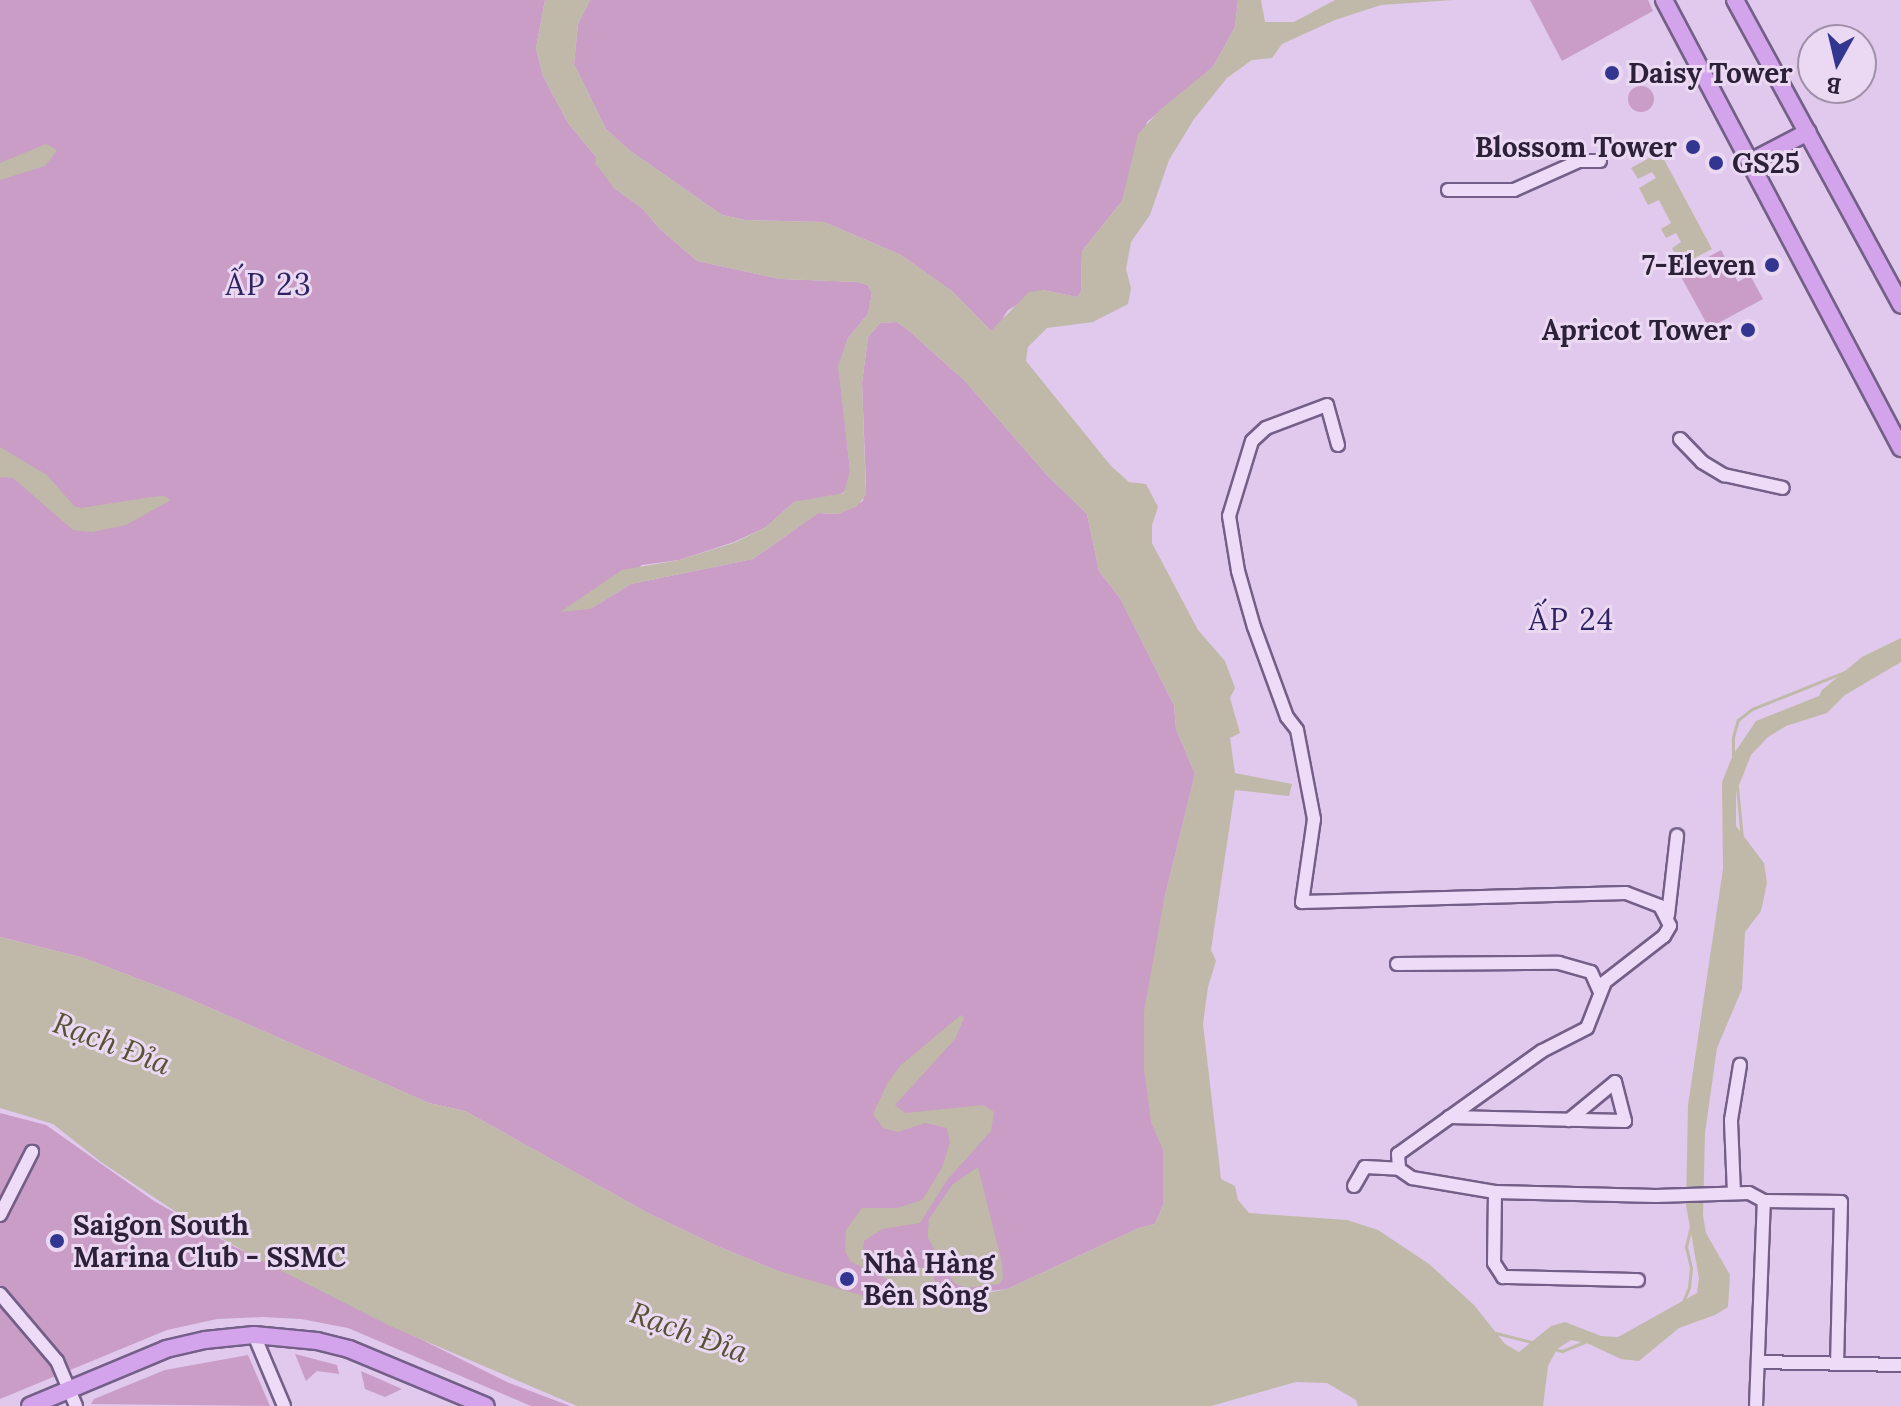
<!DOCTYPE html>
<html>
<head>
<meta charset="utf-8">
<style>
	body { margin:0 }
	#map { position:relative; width:1901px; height:1406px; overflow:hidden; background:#e0c9ec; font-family:Lora,serif }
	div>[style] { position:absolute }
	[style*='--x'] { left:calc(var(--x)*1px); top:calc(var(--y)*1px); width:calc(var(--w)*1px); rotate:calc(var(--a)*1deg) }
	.green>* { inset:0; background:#c99dc5 }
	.round { border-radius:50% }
	.water>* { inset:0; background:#c0b9a9 }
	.stream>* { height:3px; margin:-1.5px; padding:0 1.5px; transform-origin:1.5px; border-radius:1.5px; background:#c0b9a9 }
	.roads { filter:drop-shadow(2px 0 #735f87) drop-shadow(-2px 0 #735f87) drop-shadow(0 2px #735f87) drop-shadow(0 -2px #735f87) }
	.minor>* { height:12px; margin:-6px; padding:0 6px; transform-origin:6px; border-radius:6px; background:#eedbf7 }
	.major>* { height:16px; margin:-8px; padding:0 8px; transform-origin:8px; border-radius:8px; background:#d3a4eb }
	.dots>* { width:22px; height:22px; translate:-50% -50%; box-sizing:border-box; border:4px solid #ebd8f3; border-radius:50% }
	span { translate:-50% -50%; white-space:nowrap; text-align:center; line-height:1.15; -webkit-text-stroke:6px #ebd8f3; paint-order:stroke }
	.poi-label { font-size:28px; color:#2c2138; font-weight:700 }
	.left { translate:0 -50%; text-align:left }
	.right { translate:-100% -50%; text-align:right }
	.neighbourhood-label { font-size:30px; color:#2f2462; letter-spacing:2px }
	.water-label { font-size:30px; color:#575332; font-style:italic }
	.north { position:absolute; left:1797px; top:24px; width:80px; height:80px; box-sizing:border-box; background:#ebd8f3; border:2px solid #9f8fa8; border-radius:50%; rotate:188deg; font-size:22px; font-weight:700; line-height:32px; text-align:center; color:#2c2138 }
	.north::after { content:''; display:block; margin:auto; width:28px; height:36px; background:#333691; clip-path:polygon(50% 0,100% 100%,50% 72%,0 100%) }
</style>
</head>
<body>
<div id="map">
	<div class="green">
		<div style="clip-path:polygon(0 0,545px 0,536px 48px,543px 76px,568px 123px,596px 157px,614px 188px,642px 208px,660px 229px,697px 261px,780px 279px,857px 282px,868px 285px,872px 293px,868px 314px,848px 338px,839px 366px,850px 470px,848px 489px,838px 496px,794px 502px,766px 527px,734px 542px,679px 560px,642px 565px,590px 609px,631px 584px,753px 559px,818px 513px,838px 514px,863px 501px,866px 484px,862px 383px,868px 337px,880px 323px,897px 322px,908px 330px,965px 381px,1047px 475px,1087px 514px,1099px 571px,1120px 598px,1174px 705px,1176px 729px,1195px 774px,1164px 900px,1151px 1121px,1163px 1149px,1163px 1205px,1155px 1224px,1139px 1228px,1007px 1289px,948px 1296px,910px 1310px,878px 1302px,778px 1271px,717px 1246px,648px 1213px,465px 1111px,429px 1103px,178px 994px,81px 957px,0 937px)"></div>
		<div style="clip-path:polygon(590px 0,1238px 0,1235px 27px,1213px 67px,1147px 122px,1122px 201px,1082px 251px,1081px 291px,1077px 297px,1043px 290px,1008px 310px,997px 328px,991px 331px,953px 292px,901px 255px,824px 222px,745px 220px,722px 215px,629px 150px,606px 129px,574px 64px,578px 24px)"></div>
		<div style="clip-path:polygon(1530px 0,1648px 0,1653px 11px,1562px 61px)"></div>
		<div class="round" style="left:1628px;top:86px;width:26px;height:26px"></div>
		<div style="clip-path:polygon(1721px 250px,1738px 282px,1750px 275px,1763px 299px,1709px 328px,1679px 273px)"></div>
		<div style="clip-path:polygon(0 1113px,46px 1125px,154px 1201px,235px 1247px,507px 1382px,570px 1406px,531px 1406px,348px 1328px,301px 1319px,263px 1317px,217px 1319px,167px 1330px,0 1399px)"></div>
		<div style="clip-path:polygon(295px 1354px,337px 1365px,339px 1374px,317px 1371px,306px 1381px)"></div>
		<div style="clip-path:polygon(248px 1355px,270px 1406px,91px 1404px,94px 1399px,165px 1370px)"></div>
		<div style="clip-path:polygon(361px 1371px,402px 1389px,385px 1397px,365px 1389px)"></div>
	</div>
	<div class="water">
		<div style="clip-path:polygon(545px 0,590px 0,578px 24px,574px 64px,606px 129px,629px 150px,722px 215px,745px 220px,824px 222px,901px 255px,953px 292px,991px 331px,1029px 292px,1043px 290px,1077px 297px,1081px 291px,1082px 251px,1122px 201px,1138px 134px,1162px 108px,1213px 67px,1235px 27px,1238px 0,1261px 0,1265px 22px,1294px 22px,1335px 0,1453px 0,1381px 5px,1335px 20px,1282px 44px,1272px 58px,1252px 60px,1227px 78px,1194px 119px,1169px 160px,1150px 215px,1131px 242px,1126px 269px,1131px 288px,1128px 304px,1093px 322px,1047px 328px,1028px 347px,1026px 361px,1111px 466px,1129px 482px,1146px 484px,1158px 507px,1152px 525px,1152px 543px,1198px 630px,1225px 661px,1235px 688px,1230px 698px,1240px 733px,1230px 738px,1235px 773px,1292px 784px,1289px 796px,1235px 790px,1211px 950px,1216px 961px,1208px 987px,1203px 1024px,1221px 1179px,1235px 1186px,1238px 1200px,1249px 1213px,1347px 1220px,1378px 1230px,1429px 1264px,1474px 1305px,1505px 1344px,1519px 1352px,1551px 1326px,1565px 1322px,1601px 1336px,1618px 1337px,1697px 1293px,1699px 1278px,1686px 1205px,1688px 1105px,1723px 869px,1722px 782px,1733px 755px,1756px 721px,1819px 696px,1822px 690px,1862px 657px,1901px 638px,1901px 662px,1845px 695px,1827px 713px,1786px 726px,1768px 737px,1751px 755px,1736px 793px,1736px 826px,1764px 863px,1767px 883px,1761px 911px,1745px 932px,1742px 989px,1717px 1048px,1705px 1133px,1703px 1216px,1706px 1233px,1730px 1275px,1728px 1307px,1715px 1315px,1679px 1328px,1639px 1361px,1621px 1359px,1589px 1344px,1571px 1340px,1557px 1349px,1548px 1366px,1543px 1406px,1358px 1406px,1356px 1400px,1327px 1383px,1296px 1382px,1211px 1406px,577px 1406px,390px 1326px,256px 1258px,176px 1212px,101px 1162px,53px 1124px,0 1108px,0 937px,81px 957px,178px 994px,429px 1103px,465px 1111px,648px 1213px,717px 1246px,778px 1271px,909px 1309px,902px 1292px,889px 1280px,851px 1262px,845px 1251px,846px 1230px,862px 1208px,897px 1208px,922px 1200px,942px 1168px,950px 1142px,947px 1128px,925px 1123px,898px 1132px,883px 1128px,873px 1114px,888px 1082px,901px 1065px,961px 1015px,964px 1018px,955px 1039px,895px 1105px,905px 1113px,983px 1105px,994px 1112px,991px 1131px,947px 1180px,920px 1223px,882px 1229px,864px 1241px,863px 1249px,931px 1271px,937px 1286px,948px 1296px,972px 1296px,1007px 1289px,1139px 1228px,1155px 1224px,1163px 1205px,1163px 1149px,1151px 1122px,1144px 1069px,1144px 1011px,1164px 900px,1195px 774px,1176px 729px,1174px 705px,1120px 598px,1099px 571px,1087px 514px,1047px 475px,965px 381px,908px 330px,897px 322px,880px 323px,868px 337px,862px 383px,866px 495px,856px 507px,838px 514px,818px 513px,753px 559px,631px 584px,590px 609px,560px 612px,622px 570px,679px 560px,734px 543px,766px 527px,794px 502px,844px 493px,850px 470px,838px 366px,848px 338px,868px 314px,872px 293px,868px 285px,857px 282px,780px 279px,697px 261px,660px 229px,642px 208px,614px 188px,595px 163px,596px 157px,568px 123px,543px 76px,536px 48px)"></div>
		<div style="clip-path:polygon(46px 144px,57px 150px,45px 166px,0 180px,0 163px)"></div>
		<div style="clip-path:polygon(1660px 152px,1712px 249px,1681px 265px,1672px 248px,1681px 242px,1676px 233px,1666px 238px,1661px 229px,1671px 223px,1659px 200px,1648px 205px,1639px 188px,1656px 178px,1652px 172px,1638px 179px,1631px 168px)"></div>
		<div style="clip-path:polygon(0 447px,47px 475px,74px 506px,81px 508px,152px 497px,164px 496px,171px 500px,126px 525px,92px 532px,73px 530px,13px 478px,0 477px)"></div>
		<div style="clip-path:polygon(978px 1167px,1002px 1263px,1003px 1279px,999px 1284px,966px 1288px,954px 1283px,928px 1238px,928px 1230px,929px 1219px,953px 1184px)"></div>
	</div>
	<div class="stream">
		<div style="--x:1733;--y:755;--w:18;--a:-90"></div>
		<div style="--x:1733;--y:737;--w:18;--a:-74"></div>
		<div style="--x:1738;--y:720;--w:18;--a:-38"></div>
		<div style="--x:1752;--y:709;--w:102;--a:-21.8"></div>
		<div style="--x:1737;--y:787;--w:52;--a:84.5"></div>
		<div style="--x:1681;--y:1307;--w:22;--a:-68"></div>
		<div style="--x:1689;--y:1287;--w:19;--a:-84"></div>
		<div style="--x:1691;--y:1268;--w:22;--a:-103"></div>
		<div style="--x:1686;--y:1247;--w:23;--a:-77"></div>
		<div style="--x:1496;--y:1333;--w:40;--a:14.4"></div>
		<div style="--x:1554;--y:1349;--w:8;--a:14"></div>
		<div style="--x:1562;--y:1351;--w:24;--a:-22"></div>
	</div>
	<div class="roads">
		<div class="minor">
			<div style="--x:1448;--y:190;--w:66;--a:0"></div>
			<div style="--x:1514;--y:190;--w:71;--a:-24"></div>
			<div style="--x:1579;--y:161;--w:21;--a:0"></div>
			<div style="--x:1680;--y:439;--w:32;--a:46"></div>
			<div style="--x:1702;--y:462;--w:26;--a:31"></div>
			<div style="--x:1724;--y:475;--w:60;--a:12.4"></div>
			<div style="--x:1338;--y:445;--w:41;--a:-105.4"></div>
			<div style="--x:1327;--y:405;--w:65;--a:159.3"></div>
			<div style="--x:1266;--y:428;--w:19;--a:137"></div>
			<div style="--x:1252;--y:441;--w:78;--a:107"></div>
			<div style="--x:1229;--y:516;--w:56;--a:80.7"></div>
			<div style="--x:1238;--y:571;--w:58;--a:74.1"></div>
			<div style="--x:1254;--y:627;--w:96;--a:69.9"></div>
			<div style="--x:1287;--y:717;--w:16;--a:52"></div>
			<div style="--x:1297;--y:730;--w:91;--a:79.2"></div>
			<div style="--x:1314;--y:819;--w:84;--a:98.2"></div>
			<div style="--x:1302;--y:902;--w:324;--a:-1.6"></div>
			<div style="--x:1626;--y:893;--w:36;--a:21"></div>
			<div style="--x:1660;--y:906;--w:22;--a:63"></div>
			<div style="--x:1670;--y:926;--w:12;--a:121"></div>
			<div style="--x:1664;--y:936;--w:75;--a:142.1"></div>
			<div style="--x:1605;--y:982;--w:49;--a:111.4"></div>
			<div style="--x:1587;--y:1028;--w:51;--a:152.9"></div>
			<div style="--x:1542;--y:1051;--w:177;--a:144.4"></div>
			<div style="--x:1398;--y:1154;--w:15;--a:86"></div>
			<div style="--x:1668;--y:915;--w:80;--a:-83.5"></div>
			<div style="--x:1397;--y:964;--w:162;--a:-0.4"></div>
			<div style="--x:1559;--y:963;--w:33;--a:16"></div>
			<div style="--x:1591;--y:972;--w:20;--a:66"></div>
			<div style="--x:1449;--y:1117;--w:176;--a:1.3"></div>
			<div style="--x:1625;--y:1121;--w:40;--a:-104.4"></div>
			<div style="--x:1615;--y:1082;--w:60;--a:140.4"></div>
			<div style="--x:1354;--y:1186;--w:22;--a:-60"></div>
			<div style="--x:1365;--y:1167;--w:34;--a:3"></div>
			<div style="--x:1399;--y:1169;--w:16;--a:35"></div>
			<div style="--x:1412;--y:1178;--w:84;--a:9.6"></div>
			<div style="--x:1495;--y:1192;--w:161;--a:1.4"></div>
			<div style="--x:1656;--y:1196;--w:93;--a:-1.8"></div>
			<div style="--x:1749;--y:1193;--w:17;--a:28"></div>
			<div style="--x:1764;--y:1201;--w:77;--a:0.7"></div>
			<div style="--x:1841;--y:1202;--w:162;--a:91.4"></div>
			<div style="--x:1495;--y:1192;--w:71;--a:90.8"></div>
			<div style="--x:1494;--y:1263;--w:17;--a:57"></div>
			<div style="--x:1503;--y:1277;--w:135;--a:1.3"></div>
			<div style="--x:1734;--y:1193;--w:73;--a:-92.4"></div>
			<div style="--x:1731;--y:1120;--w:56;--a:-80.7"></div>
			<div style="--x:0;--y:1215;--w:71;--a:-63.1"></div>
			<div style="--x:0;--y:1294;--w:88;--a:49.6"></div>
			<div style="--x:57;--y:1361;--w:49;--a:67.1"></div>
			<div style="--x:254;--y:1335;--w:77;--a:67.1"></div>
			<div style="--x:1758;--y:1362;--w:143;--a:1.2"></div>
			<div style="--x:1756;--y:1406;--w:205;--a:-87.8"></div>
		</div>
		<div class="major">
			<div style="--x:1664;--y:0;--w:507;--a:62.12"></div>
			<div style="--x:1735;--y:0;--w:347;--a:61.4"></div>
			<div style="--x:1750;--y:162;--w:65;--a:-27.3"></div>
			<div style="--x:30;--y:1406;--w:147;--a:-22.7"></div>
			<div style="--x:166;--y:1349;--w:40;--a:-13"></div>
			<div style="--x:205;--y:1340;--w:49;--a:-5.8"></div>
			<div style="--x:254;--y:1335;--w:63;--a:5.4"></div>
			<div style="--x:317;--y:1341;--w:33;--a:14"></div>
			<div style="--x:349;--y:1349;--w:148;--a:22.6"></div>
		</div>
	</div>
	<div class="dots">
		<div style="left:1612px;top:73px;background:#333691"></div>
		<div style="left:1693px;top:147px;background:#333691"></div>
		<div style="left:1716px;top:163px;background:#333691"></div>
		<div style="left:1772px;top:265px;background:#333691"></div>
		<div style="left:1748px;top:330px;background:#333691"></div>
		<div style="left:57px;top:1241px;background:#333691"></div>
		<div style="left:847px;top:1279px;background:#333691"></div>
	</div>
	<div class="poi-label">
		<span class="left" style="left:1628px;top:73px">Daisy Tower</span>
		<span class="right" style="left:1677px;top:147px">Blossom Tower</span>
		<span class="left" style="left:1732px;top:163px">GS25</span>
		<span class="right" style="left:1756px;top:265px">7-Eleven</span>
		<span class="right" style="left:1732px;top:330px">Apricot Tower</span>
		<span class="left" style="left:73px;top:1241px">Saigon South<br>Marina Club - SSMC</span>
		<span class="left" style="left:863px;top:1279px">Nhà Hàng<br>Bên Sông</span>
	</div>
	<div class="neighbourhood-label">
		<span style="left:269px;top:284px">ẤP 23</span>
		<span style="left:1572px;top:619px">ẤP 24</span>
	</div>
	<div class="water-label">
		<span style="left:112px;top:1043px;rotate:21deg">Rạch Đỉa</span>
		<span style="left:689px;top:1332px;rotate:20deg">Rạch Đỉa</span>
	</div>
	<div class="north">B</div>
</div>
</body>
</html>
